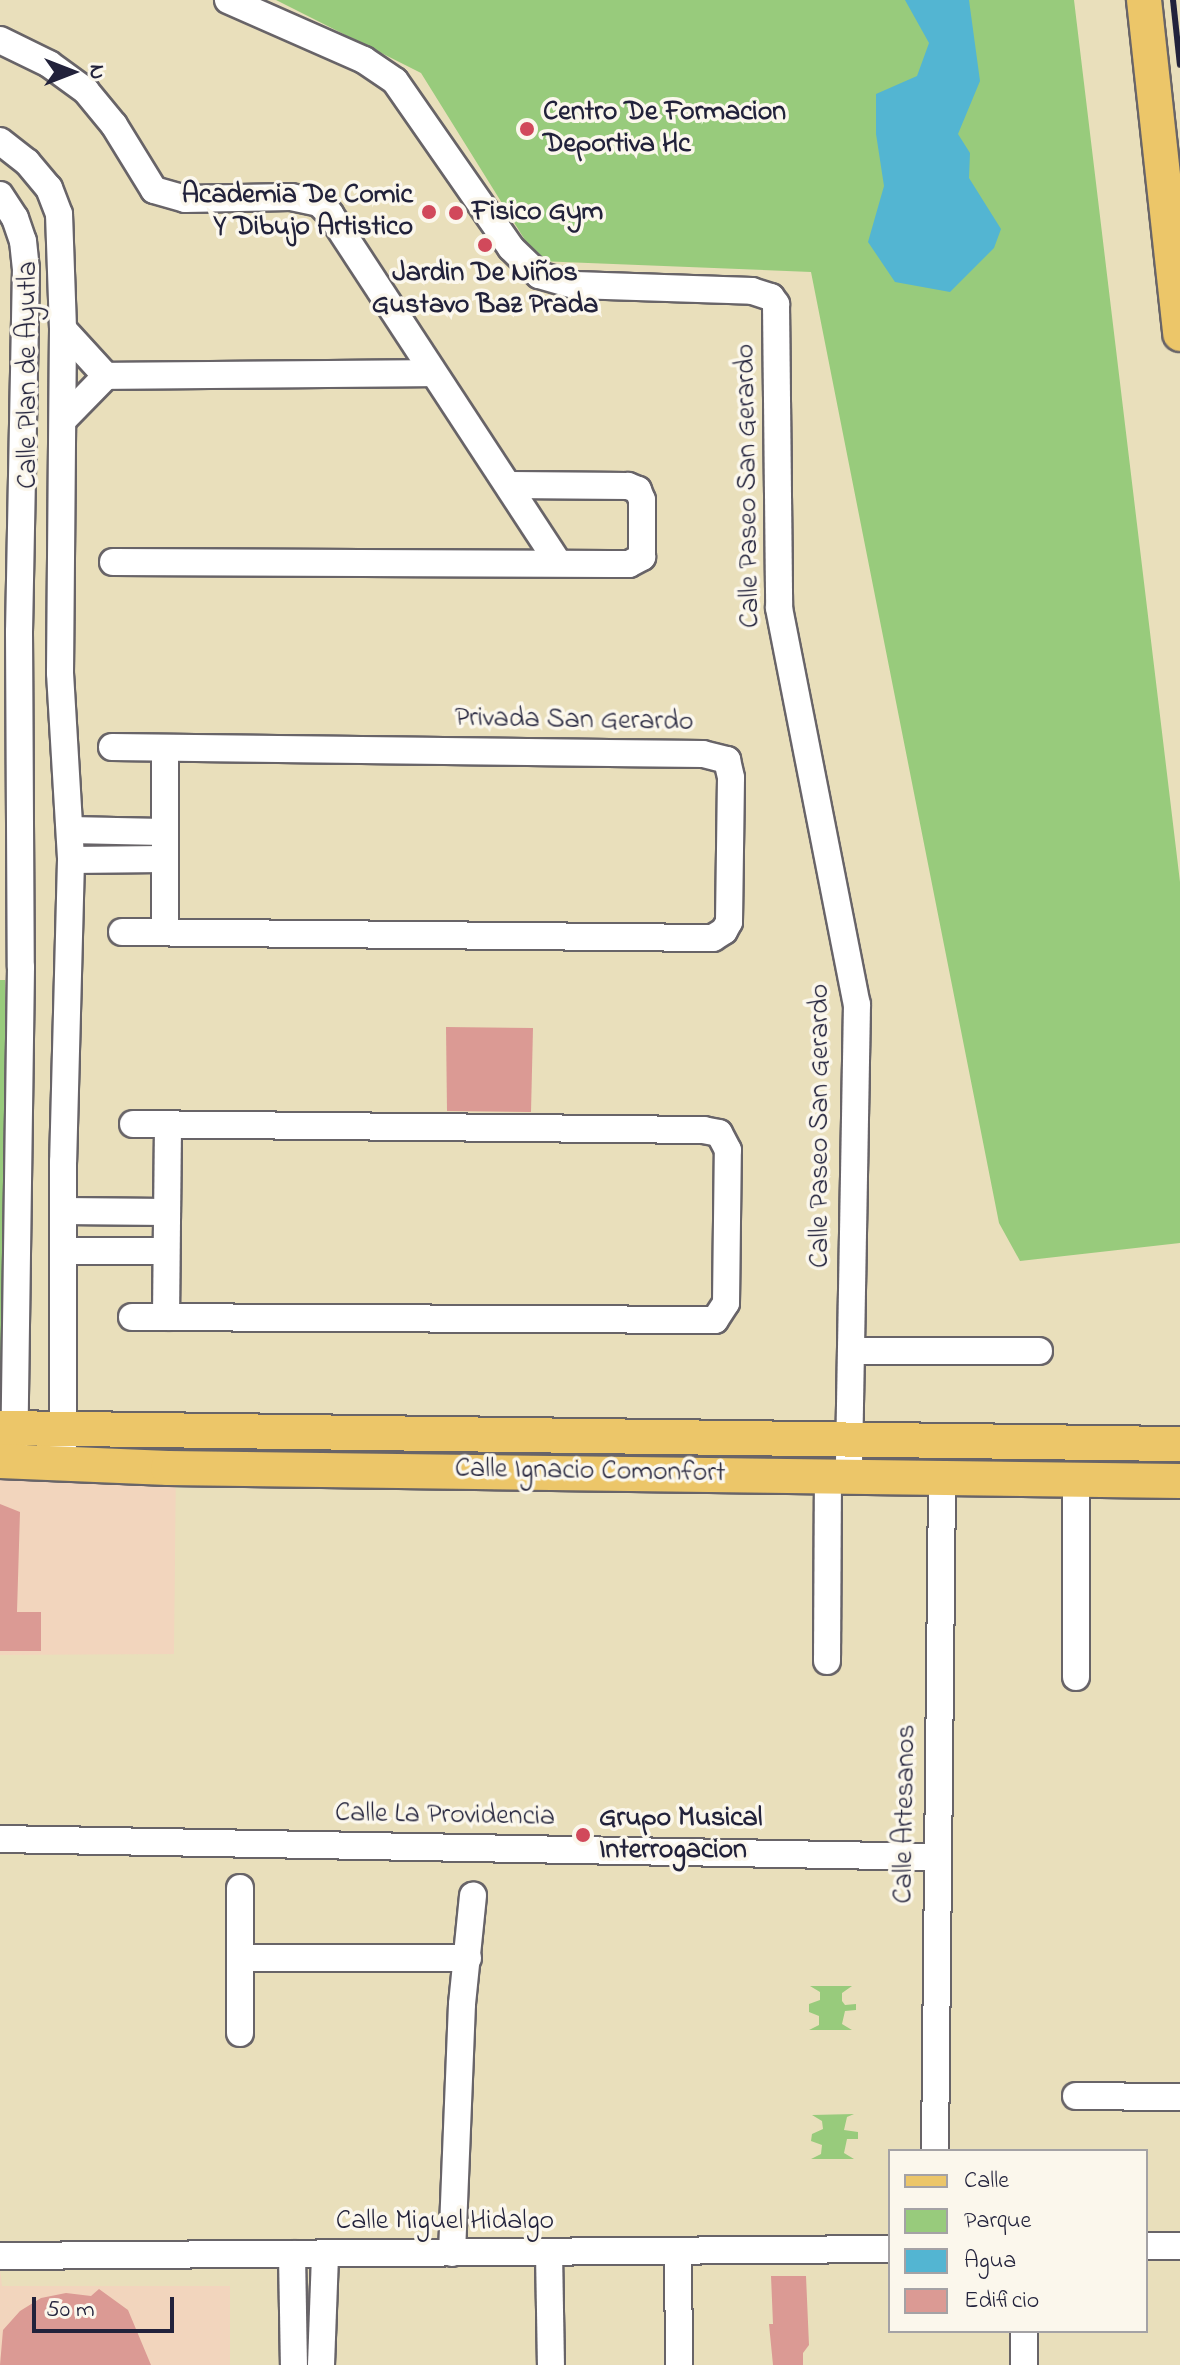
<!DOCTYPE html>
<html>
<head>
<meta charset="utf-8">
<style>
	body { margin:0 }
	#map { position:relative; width:1180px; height:2365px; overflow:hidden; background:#e9dfbb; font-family:"Indie Flower",sans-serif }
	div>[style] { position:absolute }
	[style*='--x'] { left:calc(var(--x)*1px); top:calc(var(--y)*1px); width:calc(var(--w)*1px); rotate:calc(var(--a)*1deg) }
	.built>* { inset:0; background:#f2d5bd }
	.green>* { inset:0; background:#98cb7c }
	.water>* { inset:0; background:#53b5d2 }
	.building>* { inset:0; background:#db9a94 }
	.roads { filter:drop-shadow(2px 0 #686468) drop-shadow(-2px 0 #686468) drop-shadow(0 2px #686468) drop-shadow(0 -2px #686468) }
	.minor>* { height:26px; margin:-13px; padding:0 13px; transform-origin:13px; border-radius:13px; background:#fff }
	.major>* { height:34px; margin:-17px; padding:0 17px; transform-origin:17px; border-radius:17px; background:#ecc669 }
	.rail>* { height:6px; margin:-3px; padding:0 3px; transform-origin:3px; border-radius:3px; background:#22223b }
	.dots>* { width:22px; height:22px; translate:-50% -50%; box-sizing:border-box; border:4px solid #fbf7ec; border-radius:50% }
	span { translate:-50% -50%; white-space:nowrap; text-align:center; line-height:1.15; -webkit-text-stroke:7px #fbf7ec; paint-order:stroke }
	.poi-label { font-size:28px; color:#22223b; font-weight:700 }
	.left { translate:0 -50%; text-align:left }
	.right { translate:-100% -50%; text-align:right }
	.street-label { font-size:28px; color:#22223b }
	.legend { position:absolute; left:888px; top:2149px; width:260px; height:184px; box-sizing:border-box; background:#fbf7ec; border:2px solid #a4a2a5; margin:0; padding:10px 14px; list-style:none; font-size:24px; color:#22223b }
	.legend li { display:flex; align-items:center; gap:16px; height:40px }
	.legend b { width:40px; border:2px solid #a4a2a5 }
	.north { position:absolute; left:32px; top:32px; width:80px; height:80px; -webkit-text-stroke:6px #fbf7ec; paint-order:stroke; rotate:90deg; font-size:22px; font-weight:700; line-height:32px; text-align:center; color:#22223b }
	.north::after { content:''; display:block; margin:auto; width:28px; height:36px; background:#22223b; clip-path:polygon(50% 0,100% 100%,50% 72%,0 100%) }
	.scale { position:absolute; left:32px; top:2297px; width:142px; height:36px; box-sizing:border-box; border:4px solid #22223b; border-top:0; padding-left:10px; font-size:24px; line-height:28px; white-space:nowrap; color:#22223b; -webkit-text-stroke:6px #fbf7ec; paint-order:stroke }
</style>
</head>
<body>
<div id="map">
	<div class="built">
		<div style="clip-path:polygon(176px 1459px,174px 1654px,0 1655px,0 1461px)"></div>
		<div style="clip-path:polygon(0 2269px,2px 2286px,230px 2286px,230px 2365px,0 2365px)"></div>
	</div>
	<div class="green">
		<div style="clip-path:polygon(276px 0,1074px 0,1180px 882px,1180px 1243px,1020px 1261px,999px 1223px,811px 272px,538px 261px,421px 73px)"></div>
		<div style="clip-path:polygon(0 980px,5px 980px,10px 1411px,0 1411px)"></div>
		<div style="clip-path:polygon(810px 1986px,852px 1986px,842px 1993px,842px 2001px,845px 2005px,856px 2004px,856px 2010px,845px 2011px,842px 2024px,852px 2030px,809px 2030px,819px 2025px,819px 2016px,809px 2012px,809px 2004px,820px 2000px,820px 1992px)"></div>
		<div style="clip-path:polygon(854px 2114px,847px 2117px,844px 2130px,858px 2132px,858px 2139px,847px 2139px,844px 2153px,854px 2159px,811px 2159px,821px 2154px,822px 2145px,811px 2141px,812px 2134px,823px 2129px,822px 2121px,812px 2115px)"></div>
	</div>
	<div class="water">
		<div style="clip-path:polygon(905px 0,969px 0,980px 81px,958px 134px,970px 153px,969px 178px,1001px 229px,994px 248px,950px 292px,895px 282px,868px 242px,884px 186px,876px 134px,876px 94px,917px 76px,929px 43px)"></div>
	</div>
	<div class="building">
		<div style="clip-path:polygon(446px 1027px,533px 1028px,531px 1112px,447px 1111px)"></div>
		<div style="clip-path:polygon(0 1504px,20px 1512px,17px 1612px,41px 1612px,41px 1651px,0 1651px)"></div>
		<div style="clip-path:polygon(771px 2276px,806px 2276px,809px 2345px,803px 2353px,803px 2365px,773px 2365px,769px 2324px,773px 2324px)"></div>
		<div style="clip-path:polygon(99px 2289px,128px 2310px,151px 2365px,0 2365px,3px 2330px,20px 2311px,41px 2298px,66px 2293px,91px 2296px)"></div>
	</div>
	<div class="roads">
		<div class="minor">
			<div style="--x:228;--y:0;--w:149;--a:23.8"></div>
			<div style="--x:364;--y:60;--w:37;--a:34"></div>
			<div style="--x:395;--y:81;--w:203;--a:55.2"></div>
			<div style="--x:511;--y:248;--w:39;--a:44"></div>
			<div style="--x:539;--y:275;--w:37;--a:16"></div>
			<div style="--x:575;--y:285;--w:177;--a:1.9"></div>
			<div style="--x:752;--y:291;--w:20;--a:18"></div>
			<div style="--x:771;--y:297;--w:9;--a:54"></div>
			<div style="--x:776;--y:304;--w:304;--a:89.4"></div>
			<div style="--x:779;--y:608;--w:404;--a:78.9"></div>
			<div style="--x:857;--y:1004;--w:472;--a:91"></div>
			<div style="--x:0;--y:40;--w:55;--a:26.1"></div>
			<div style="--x:49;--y:64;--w:46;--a:36.1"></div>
			<div style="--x:86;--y:91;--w:44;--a:50.5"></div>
			<div style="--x:114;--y:125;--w:76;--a:58.4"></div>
			<div style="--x:154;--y:190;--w:32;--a:16"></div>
			<div style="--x:185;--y:199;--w:106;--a:-1.1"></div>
			<div style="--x:291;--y:197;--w:29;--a:12"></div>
			<div style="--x:319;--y:203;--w:16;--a:45"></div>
			<div style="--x:330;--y:214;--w:416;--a:56.8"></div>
			<div style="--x:0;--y:141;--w:34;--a:38"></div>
			<div style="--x:27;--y:162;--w:34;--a:50"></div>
			<div style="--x:49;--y:188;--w:28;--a:69"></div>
			<div style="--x:59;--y:214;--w:115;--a:88"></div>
			<div style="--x:63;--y:329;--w:344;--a:90.5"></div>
			<div style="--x:60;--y:673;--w:187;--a:86.6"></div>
			<div style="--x:71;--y:860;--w:302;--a:91.5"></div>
			<div style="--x:63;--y:1162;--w:284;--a:90"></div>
			<div style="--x:0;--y:195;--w:27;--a:57"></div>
			<div style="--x:15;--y:218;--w:24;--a:71"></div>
			<div style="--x:23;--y:241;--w:27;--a:84"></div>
			<div style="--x:26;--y:268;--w:364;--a:91.1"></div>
			<div style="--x:19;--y:632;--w:335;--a:89.7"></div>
			<div style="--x:21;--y:967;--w:478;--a:90.8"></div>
			<div style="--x:63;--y:329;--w:64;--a:47.5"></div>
			<div style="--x:63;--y:420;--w:62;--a:-45.7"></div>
			<div style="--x:106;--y:376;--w:326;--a:-0.5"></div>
			<div style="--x:113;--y:562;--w:516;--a:0.22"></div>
			<div style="--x:629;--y:564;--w:15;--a:-28"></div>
			<div style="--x:642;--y:557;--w:57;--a:-90"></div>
			<div style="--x:642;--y:500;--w:11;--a:-112"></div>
			<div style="--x:638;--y:490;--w:11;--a:-158"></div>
			<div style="--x:628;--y:486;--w:118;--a:-179.5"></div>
			<div style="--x:112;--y:747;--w:591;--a:0.68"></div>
			<div style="--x:703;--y:754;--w:25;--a:14"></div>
			<div style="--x:727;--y:760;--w:18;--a:77"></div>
			<div style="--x:731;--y:778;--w:144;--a:90.8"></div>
			<div style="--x:729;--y:922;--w:10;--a:119"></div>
			<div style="--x:724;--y:931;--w:13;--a:148"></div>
			<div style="--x:713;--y:938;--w:591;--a:-179.42"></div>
			<div style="--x:165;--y:748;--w:184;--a:90"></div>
			<div style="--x:70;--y:830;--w:93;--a:1.2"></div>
			<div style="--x:71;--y:860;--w:92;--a:-0.6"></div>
			<div style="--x:63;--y:1211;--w:104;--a:0.6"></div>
			<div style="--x:63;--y:1251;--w:103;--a:0"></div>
			<div style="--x:132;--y:1317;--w:583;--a:0.29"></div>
			<div style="--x:715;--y:1320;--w:20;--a:-57"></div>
			<div style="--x:726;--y:1303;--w:153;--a:-89.3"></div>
			<div style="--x:728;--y:1150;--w:19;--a:-118"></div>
			<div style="--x:719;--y:1133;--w:15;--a:-169"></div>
			<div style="--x:704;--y:1130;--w:571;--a:-179.4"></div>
			<div style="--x:166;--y:1317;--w:193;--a:-89.4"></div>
			<div style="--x:852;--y:1351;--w:187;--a:0"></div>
			<div style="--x:1076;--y:1481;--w:196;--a:90"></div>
			<div style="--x:827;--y:1661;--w:186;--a:-89.7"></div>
			<div style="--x:0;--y:1839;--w:938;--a:1.1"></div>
			<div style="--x:240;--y:1958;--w:228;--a:0"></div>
			<div style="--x:240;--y:2033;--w:145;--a:-90"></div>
			<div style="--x:1076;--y:2096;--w:104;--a:0.6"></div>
			<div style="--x:935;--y:2151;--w:673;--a:-89.4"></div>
			<div style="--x:1146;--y:2246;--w:34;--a:0"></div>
			<div style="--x:678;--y:2251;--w:114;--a:89.5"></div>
			<div style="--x:452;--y:2253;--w:249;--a:-87.7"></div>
			<div style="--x:462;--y:2004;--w:109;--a:-84.2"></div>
			<div style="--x:549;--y:2253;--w:112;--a:89"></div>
			<div style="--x:292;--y:2254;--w:111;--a:89"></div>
			<div style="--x:0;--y:2256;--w:890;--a:-0.45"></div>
			<div style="--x:1024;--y:2331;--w:34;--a:90"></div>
			<div style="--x:321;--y:2365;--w:111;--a:-87.9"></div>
		</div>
		<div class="major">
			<div style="--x:1144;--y:0;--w:336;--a:83.8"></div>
			<div style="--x:0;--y:1428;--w:1180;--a:0.78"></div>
			<div style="--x:0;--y:1461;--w:168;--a:2.4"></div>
			<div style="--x:168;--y:1468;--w:1012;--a:0.74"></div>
		</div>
	</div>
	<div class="rail">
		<div style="--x:1173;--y:0;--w:65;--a:83.9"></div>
	</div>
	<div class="dots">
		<div style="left:527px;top:129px;background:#d1495b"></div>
		<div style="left:429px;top:212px;background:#d1495b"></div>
		<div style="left:456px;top:213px;background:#d1495b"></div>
		<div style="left:485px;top:245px;background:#d1495b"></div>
		<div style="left:583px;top:1835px;background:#d1495b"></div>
	</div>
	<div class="poi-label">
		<span class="left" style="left:543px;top:129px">Centro De Formacion<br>Deportiva Hc</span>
		<span class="right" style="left:413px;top:212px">Academia De Comic<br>Y Dibujo Artistico</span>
		<span class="left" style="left:472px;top:213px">Fisico Gym</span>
		<span style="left:485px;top:290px">Jardin De Niños<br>Gustavo Baz Prada</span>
		<span class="left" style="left:599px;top:1835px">Grupo Musical<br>Interrogacion</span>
	</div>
	<div class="street-label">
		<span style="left:29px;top:375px;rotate:-90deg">Calle Plan de Ayutla</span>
		<span style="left:749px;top:486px;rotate:-91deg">Calle Paseo San Gerardo</span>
		<span style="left:574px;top:721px;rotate:1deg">Privada San Gerardo</span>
		<span style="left:821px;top:1126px;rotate:-90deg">Calle Paseo San Gerardo</span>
		<span style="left:590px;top:1472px;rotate:1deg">Calle Ignacio Comonfort</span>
		<span style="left:906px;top:1814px;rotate:-89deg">Calle Artesanos</span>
		<span style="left:445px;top:1816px;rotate:1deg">Calle La Providencia</span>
		<span style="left:445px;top:2222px">Calle Miguel Hidalgo</span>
	</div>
	<ul class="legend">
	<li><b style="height:10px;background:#ecc669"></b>Calle</li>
	<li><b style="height:22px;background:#98cb7c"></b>Parque</li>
	<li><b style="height:22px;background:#53b5d2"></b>Agua</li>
	<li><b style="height:22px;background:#db9a94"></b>Edificio</li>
	</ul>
	<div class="north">N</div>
	<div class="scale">50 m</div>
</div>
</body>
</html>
